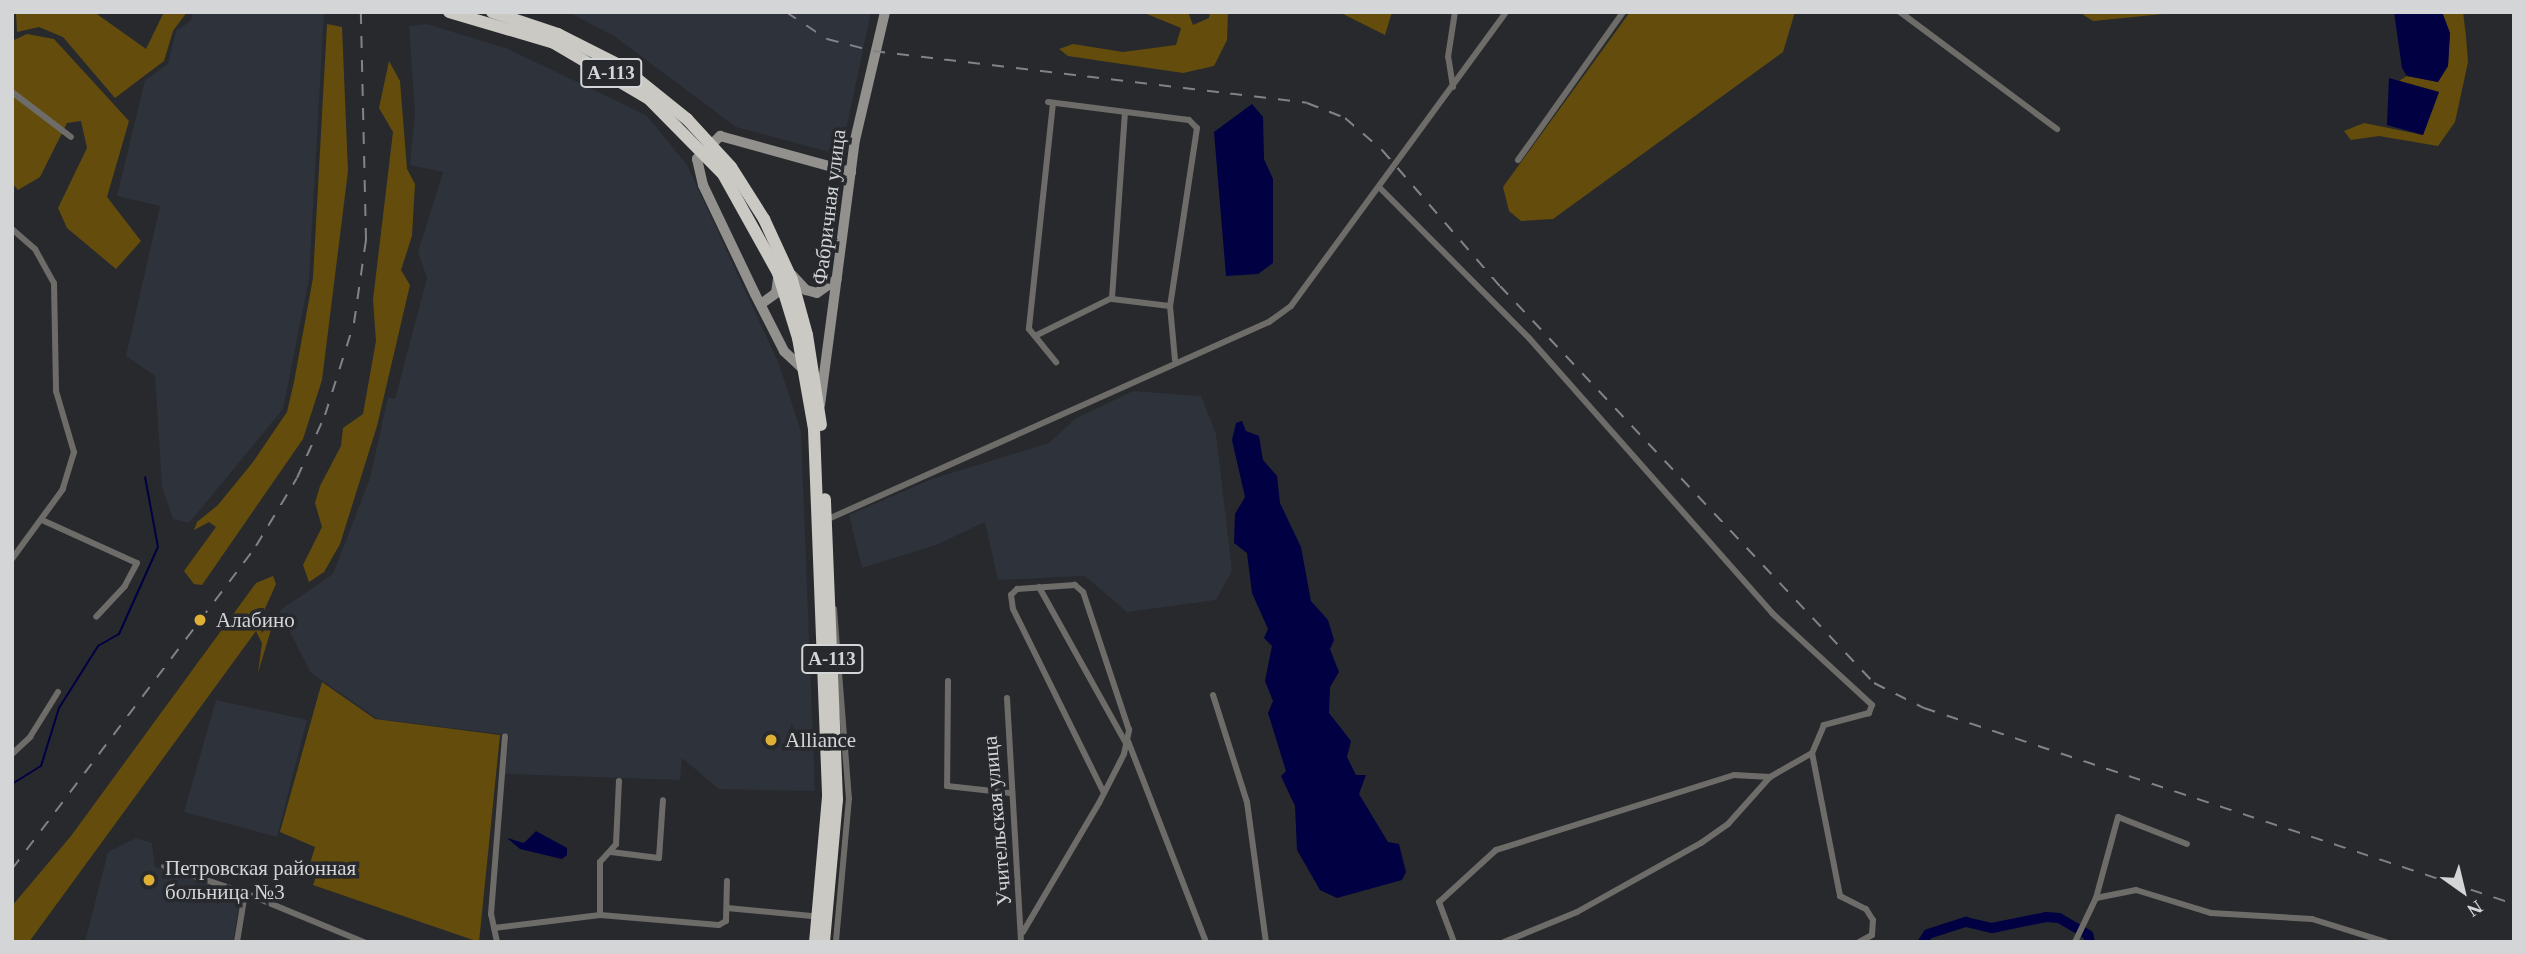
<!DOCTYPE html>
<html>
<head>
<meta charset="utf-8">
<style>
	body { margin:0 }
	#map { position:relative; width:2526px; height:954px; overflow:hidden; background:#27292d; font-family:Georgia,serif }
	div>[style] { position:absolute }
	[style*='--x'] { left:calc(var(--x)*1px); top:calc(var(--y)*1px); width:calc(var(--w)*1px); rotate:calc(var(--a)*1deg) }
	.built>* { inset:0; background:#2d323b }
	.green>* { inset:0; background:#644d0c }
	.water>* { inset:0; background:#000043 }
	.stream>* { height:2px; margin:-1px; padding:0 1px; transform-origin:1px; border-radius:1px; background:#000043 }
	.river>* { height:10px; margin:-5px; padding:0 5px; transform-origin:5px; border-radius:5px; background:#000043 }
	.street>* { height:6px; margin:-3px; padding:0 3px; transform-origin:3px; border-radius:3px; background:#6d6c69 }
	.secondary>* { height:10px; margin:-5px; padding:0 5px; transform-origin:5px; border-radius:5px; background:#93918e }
	.highway>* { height:12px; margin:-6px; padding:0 6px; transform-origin:6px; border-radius:6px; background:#cbc9c3 }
	.rail>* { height:2px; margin-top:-1px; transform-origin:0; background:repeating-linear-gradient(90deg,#818386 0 12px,transparent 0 24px) }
	.dots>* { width:19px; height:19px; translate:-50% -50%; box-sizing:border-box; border:4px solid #27292d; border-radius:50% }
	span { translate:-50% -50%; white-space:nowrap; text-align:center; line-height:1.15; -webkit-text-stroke:7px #27292d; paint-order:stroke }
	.shield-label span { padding:2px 5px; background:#27292d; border:2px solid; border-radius:5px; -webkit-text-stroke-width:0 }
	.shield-label { font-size:19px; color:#d3d5d7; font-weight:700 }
	.street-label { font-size:21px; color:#d3d5d7 }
	.poi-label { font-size:21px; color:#d3d5d7 }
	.left { translate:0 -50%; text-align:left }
	.frame { position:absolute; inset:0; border:14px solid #d3d5d7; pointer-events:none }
	.north { position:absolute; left:2428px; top:856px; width:70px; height:70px; -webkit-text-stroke:5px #27292d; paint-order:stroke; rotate:146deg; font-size:19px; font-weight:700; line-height:28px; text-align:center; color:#d3d5d7 }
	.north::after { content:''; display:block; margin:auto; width:24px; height:32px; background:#d3d5d7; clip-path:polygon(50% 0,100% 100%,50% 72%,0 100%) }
</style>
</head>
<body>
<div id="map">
	<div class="built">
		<div style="clip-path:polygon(193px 12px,324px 12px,309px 279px,283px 409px,189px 523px,173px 519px,162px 487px,155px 376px,126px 356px,160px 206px,117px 196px,145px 80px,168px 64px,176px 31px,191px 21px)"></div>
		<div style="clip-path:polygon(568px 12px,871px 12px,843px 145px,833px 153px,736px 127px,614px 36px)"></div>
		<div style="clip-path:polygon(427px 24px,508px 49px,646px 115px,687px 165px,779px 364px,801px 432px,815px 791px,719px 789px,682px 758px,680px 780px,505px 774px,509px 735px,378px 719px,311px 673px,279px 611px,333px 574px,370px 478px,388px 397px,395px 399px,427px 278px,418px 252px,443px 172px,410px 165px,415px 114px,409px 26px)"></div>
		<div style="clip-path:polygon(1133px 391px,1201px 396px,1216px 434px,1232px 571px,1216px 600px,1127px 612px,1085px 576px,998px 580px,985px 522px,936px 545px,862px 568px,849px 515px,932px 479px,1049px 443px,1075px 419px)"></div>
		<div style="clip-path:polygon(216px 700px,307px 720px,277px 837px,184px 812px)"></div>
		<div style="clip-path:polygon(136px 838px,152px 843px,155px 867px,241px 893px,233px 942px,85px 942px,108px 852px)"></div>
	</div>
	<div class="green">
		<div style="clip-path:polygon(16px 12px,94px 12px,146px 49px,164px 12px,187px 12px,173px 31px,164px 61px,115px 98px,63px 37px,39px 27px,17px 32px)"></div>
		<div style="clip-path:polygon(1142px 12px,1188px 12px,1193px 25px,1209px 18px,1210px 12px,1228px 12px,1227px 40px,1214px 66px,1183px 73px,1068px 56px,1059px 49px,1073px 44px,1123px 52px,1176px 45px,1181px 28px)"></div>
		<div style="clip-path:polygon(1339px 12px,1392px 12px,1385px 35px)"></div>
		<div style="clip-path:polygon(1630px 12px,1795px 12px,1783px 52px,1553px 219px,1521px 221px,1509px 211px,1503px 187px)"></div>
		<div style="clip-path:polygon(2079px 12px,2183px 12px,2093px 21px)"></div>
		<div style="clip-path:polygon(2442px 12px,2463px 12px,2466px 36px,2468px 62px,2455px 122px,2438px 146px,2379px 136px,2351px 140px,2344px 131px,2364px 123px,2423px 135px,2439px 92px,2399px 81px,2407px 76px,2438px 82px,2448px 66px,2450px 33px)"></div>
		<div style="clip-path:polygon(327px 24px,342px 27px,348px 171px,322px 380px,303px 439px,202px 585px,194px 584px,184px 571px,216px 527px,209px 522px,194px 530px,197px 522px,218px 505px,253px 462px,287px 412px,294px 382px,313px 278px)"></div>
		<div style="clip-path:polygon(27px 34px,54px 39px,129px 121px,107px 197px,141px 241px,116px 269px,67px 228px,58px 208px,87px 148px,81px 121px,67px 123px,40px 177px,18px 190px,12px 183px,12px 41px)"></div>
		<div style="clip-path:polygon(389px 61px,400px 81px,407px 169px,415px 184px,412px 236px,401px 270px,410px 285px,377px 426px,340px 544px,324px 572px,309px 582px,303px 565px,322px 527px,315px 503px,320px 486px,341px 446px,343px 428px,363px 414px,376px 341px,373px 300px,393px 132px,379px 108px)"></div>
		<div style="clip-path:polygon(273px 576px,276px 584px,263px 613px,272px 626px,258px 673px,262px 643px,256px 631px,29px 942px,12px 942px,12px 906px,71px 836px,256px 583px)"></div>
		<div style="clip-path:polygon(322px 682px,375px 719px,500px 735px,479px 942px,313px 885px,318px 871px,309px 867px,315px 847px,280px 832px)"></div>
	</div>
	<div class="water">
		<div style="clip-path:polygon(2394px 12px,2442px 12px,2450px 33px,2448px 66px,2438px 82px,2407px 76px,2402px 68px)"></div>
		<div style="clip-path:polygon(2389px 78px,2439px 92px,2423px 135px,2387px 125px)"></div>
		<div style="clip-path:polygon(1252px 104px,1263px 117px,1264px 159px,1273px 179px,1273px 263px,1258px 274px,1226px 276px,1214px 132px)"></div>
		<div style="clip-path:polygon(1242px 421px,1246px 431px,1259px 436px,1263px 460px,1277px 476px,1280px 503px,1301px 547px,1311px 601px,1328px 620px,1334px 640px,1330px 649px,1339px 672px,1330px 687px,1329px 713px,1351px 741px,1347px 757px,1356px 775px,1366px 775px,1359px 794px,1388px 842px,1399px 844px,1406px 872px,1402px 880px,1337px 898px,1320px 890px,1297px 850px,1295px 806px,1281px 776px,1286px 771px,1268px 713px,1273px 701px,1265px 681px,1272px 646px,1264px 638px,1268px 629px,1252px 593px,1247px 553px,1234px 543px,1235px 514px,1245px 497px,1232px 440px,1236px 423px)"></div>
		<div style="clip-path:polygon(536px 831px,567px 848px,567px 855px,562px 859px,520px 849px,507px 838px,524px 843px)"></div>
	</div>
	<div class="stream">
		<div style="--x:12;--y:784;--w:34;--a:-32"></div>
		<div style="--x:41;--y:766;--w:61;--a:-72.8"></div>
		<div style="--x:59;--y:708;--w:73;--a:-57.8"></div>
		<div style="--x:98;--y:646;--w:24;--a:-30"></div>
		<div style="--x:119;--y:634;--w:95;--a:-65.9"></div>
		<div style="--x:158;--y:547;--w:71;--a:-100.5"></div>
	</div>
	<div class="river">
		<div style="--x:1923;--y:942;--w:9;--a:-58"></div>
		<div style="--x:1928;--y:934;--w:40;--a:-18"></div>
		<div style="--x:1966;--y:922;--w:27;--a:13"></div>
		<div style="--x:1992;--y:928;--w:55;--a:-11.5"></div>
		<div style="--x:2046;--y:917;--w:13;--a:4"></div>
		<div style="--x:2059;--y:918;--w:34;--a:30"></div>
		<div style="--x:2088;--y:935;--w:7;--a:74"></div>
	</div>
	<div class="street">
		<div style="--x:1900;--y:12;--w:196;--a:36.7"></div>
		<div style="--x:1453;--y:87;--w:30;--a:-99"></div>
		<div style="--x:1448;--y:57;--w:46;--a:-81.2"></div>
		<div style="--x:12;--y:92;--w:74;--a:37.3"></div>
		<div style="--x:1048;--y:102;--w:142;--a:7.3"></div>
		<div style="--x:1189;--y:120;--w:11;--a:45"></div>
		<div style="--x:1197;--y:128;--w:180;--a:98.6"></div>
		<div style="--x:1170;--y:306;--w:54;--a:84.7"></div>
		<div style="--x:1053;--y:103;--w:227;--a:96.1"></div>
		<div style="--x:1029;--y:329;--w:43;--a:50.7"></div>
		<div style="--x:1125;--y:112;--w:187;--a:94"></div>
		<div style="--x:1112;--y:299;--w:58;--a:6.9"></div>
		<div style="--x:1518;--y:160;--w:181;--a:-54.6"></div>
		<div style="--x:1380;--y:188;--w:211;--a:45.2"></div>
		<div style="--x:1529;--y:338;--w:367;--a:48.5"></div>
		<div style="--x:1772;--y:613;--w:136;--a:42.6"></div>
		<div style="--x:1872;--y:705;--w:9;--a:111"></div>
		<div style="--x:1869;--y:713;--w:47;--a:165.1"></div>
		<div style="--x:1824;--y:725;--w:30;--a:113"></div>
		<div style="--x:1812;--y:753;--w:48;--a:150.3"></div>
		<div style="--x:1770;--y:777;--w:36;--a:-177"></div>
		<div style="--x:1734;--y:775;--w:250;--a:162.5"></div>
		<div style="--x:1496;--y:850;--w:77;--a:137.6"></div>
		<div style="--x:1439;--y:902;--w:43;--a:69.4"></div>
		<div style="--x:12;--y:229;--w:30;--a:41"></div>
		<div style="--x:35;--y:249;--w:39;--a:61"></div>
		<div style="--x:54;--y:283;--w:108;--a:88.9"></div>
		<div style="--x:56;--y:391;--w:64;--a:73.6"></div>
		<div style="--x:74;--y:452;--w:39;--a:107"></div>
		<div style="--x:63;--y:489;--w:87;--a:126.1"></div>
		<div style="--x:1035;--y:336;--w:86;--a:-26.3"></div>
		<div style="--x:42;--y:520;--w:104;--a:24.4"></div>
		<div style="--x:137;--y:563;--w:26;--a:118"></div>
		<div style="--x:125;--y:586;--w:42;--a:133.1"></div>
		<div style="--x:826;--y:520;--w:485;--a:-24.1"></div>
		<div style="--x:1269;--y:322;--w:27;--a:-36"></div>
		<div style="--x:1291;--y:306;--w:364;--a:-53.8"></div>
		<div style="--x:1039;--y:587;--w:179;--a:60.9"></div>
		<div style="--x:834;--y:609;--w:190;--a:85.5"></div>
		<div style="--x:849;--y:798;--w:145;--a:95.2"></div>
		<div style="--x:948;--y:681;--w:105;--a:90.5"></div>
		<div style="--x:947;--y:786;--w:64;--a:6.2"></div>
		<div style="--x:1213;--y:695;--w:112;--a:72.4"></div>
		<div style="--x:1247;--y:802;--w:141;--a:82.3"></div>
		<div style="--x:1007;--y:698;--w:244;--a:86.7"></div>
		<div style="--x:1128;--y:741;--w:216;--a:68.8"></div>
		<div style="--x:1812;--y:753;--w:146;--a:78.9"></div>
		<div style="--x:1840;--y:896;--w:29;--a:27"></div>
		<div style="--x:1866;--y:909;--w:13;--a:58"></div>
		<div style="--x:1873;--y:920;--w:15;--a:94"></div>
		<div style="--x:1872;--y:935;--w:15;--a:152"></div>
		<div style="--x:12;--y:754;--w:25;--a:-43"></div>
		<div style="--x:30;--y:737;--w:53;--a:-58.1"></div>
		<div style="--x:611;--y:852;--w:48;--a:7.1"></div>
		<div style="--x:659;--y:858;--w:58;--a:-86.1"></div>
		<div style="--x:164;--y:866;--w:85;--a:18.4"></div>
		<div style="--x:245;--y:893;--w:50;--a:99.3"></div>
		<div style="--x:245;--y:893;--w:129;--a:22.4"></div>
		<div style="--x:2096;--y:898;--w:84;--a:-74.8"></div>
		<div style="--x:2118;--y:817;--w:74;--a:21.4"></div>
		<div style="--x:727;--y:908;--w:85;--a:5.4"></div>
		<div style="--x:600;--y:915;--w:53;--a:-90"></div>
		<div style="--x:600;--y:862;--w:24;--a:-48"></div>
		<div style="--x:616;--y:844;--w:63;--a:-87.3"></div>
		<div style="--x:494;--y:928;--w:107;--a:-7"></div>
		<div style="--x:600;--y:915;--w:119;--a:4.8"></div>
		<div style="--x:719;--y:925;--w:8;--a:-30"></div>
		<div style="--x:726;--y:921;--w:40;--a:-88.6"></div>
		<div style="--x:1023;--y:932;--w:150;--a:-59.5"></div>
		<div style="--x:1099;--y:803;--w:46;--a:-62.9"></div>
		<div style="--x:1120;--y:762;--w:9;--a:-63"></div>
		<div style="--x:1124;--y:754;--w:25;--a:-78"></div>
		<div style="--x:1129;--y:730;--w:145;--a:-108.4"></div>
		<div style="--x:1083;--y:592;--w:11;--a:-139"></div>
		<div style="--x:1075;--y:585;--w:58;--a:176.1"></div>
		<div style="--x:1017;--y:589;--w:8;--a:135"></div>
		<div style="--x:1011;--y:595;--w:14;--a:82"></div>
		<div style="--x:1013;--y:609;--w:205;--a:63.7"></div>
		<div style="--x:497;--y:942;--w:29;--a:-102"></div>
		<div style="--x:491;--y:914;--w:178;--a:-85.5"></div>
		<div style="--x:1504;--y:942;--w:79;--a:-22.3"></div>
		<div style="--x:1577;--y:912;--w:142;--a:-29.1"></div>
		<div style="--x:1701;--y:843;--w:33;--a:-35"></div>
		<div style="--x:1728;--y:824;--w:63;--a:-48.2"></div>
		<div style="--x:2075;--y:942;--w:49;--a:-64.5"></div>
		<div style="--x:2096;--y:898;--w:41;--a:-11.3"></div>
		<div style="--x:2136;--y:890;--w:78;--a:17"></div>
		<div style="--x:2211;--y:913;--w:101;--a:3.4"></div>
		<div style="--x:2312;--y:919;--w:77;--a:17.3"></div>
	</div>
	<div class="secondary">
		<div style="--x:792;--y:275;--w:21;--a:47"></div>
		<div style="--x:806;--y:290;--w:11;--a:15"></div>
		<div style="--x:817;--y:293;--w:24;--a:-35"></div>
		<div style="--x:761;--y:304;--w:19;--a:-36"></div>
		<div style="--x:776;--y:293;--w:15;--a:-82"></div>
		<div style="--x:801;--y:367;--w:23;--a:-137"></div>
		<div style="--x:784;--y:351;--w:64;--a:-117"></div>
		<div style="--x:755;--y:294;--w:121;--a:-115.5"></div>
		<div style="--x:703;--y:185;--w:27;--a:-103"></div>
		<div style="--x:697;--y:159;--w:33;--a:-45"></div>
		<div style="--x:720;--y:136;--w:136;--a:15.4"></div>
		<div style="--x:820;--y:405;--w:267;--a:-82.5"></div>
		<div style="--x:855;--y:140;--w:131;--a:-76.8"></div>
	</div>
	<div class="highway">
		<div style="--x:449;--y:12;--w:109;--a:16.4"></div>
		<div style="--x:554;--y:43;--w:110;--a:30.5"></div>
		<div style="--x:649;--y:99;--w:105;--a:45.4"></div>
		<div style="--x:723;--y:174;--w:113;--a:60.9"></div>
		<div style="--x:778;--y:273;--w:68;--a:72.9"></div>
		<div style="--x:798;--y:338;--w:92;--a:80"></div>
		<div style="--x:814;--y:429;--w:368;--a:87.8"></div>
		<div style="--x:828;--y:797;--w:146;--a:95.1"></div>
		<div style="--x:492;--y:12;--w:70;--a:18.4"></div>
		<div style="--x:558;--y:34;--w:71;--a:26.9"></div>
		<div style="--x:621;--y:66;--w:85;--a:38.8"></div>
		<div style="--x:687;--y:119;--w:65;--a:47.5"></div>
		<div style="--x:731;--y:167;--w:62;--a:57.6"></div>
		<div style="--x:764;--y:219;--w:67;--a:65.3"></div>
		<div style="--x:792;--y:280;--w:57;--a:74.7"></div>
		<div style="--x:807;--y:335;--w:91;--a:81.2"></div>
		<div style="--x:824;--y:942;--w:143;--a:-84.8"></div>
		<div style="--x:837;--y:800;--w:301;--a:-92.3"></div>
	</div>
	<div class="rail">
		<div style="--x:786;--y:12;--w:49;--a:33.4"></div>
		<div style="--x:827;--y:39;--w:48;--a:14.6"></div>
		<div style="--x:873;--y:51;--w:437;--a:6.8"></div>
		<div style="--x:1307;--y:103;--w:41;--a:21.5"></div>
		<div style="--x:1345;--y:118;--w:49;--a:40.9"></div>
		<div style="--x:1382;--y:150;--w:180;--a:49.1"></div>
		<div style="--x:1500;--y:286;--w:545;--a:46.71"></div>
		<div style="--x:1874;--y:683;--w:56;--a:26.6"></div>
		<div style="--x:1924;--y:708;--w:622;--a:18.38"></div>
		<div style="--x:12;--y:869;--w:405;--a:-52.9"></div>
		<div style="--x:256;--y:546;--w:79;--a:-58.9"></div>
		<div style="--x:297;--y:478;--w:69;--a:-66"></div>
		<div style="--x:325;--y:415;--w:96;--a:-72.5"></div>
		<div style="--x:354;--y:323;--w:84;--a:-81.8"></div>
		<div style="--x:366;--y:240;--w:228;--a:-91.3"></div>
	</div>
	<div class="dots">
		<div style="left:200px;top:620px;background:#dfb034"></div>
		<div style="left:771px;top:740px;background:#dfb034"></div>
		<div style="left:149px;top:880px;background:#dfb034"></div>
	</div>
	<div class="shield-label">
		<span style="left:611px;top:73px">А-113</span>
		<span style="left:832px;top:659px">А-113</span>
	</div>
	<div class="street-label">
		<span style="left:829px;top:207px;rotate:-83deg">Фабричная улица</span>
		<span style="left:997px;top:821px;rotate:-95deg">Учительская улица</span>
	</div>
	<div class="poi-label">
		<span class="left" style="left:216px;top:620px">Алабино</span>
		<span class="left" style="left:785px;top:740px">Alliance</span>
		<span class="left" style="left:165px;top:880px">Петровская районная<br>больница №3</span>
	</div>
	<div class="frame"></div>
	<div class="north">N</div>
</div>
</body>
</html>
